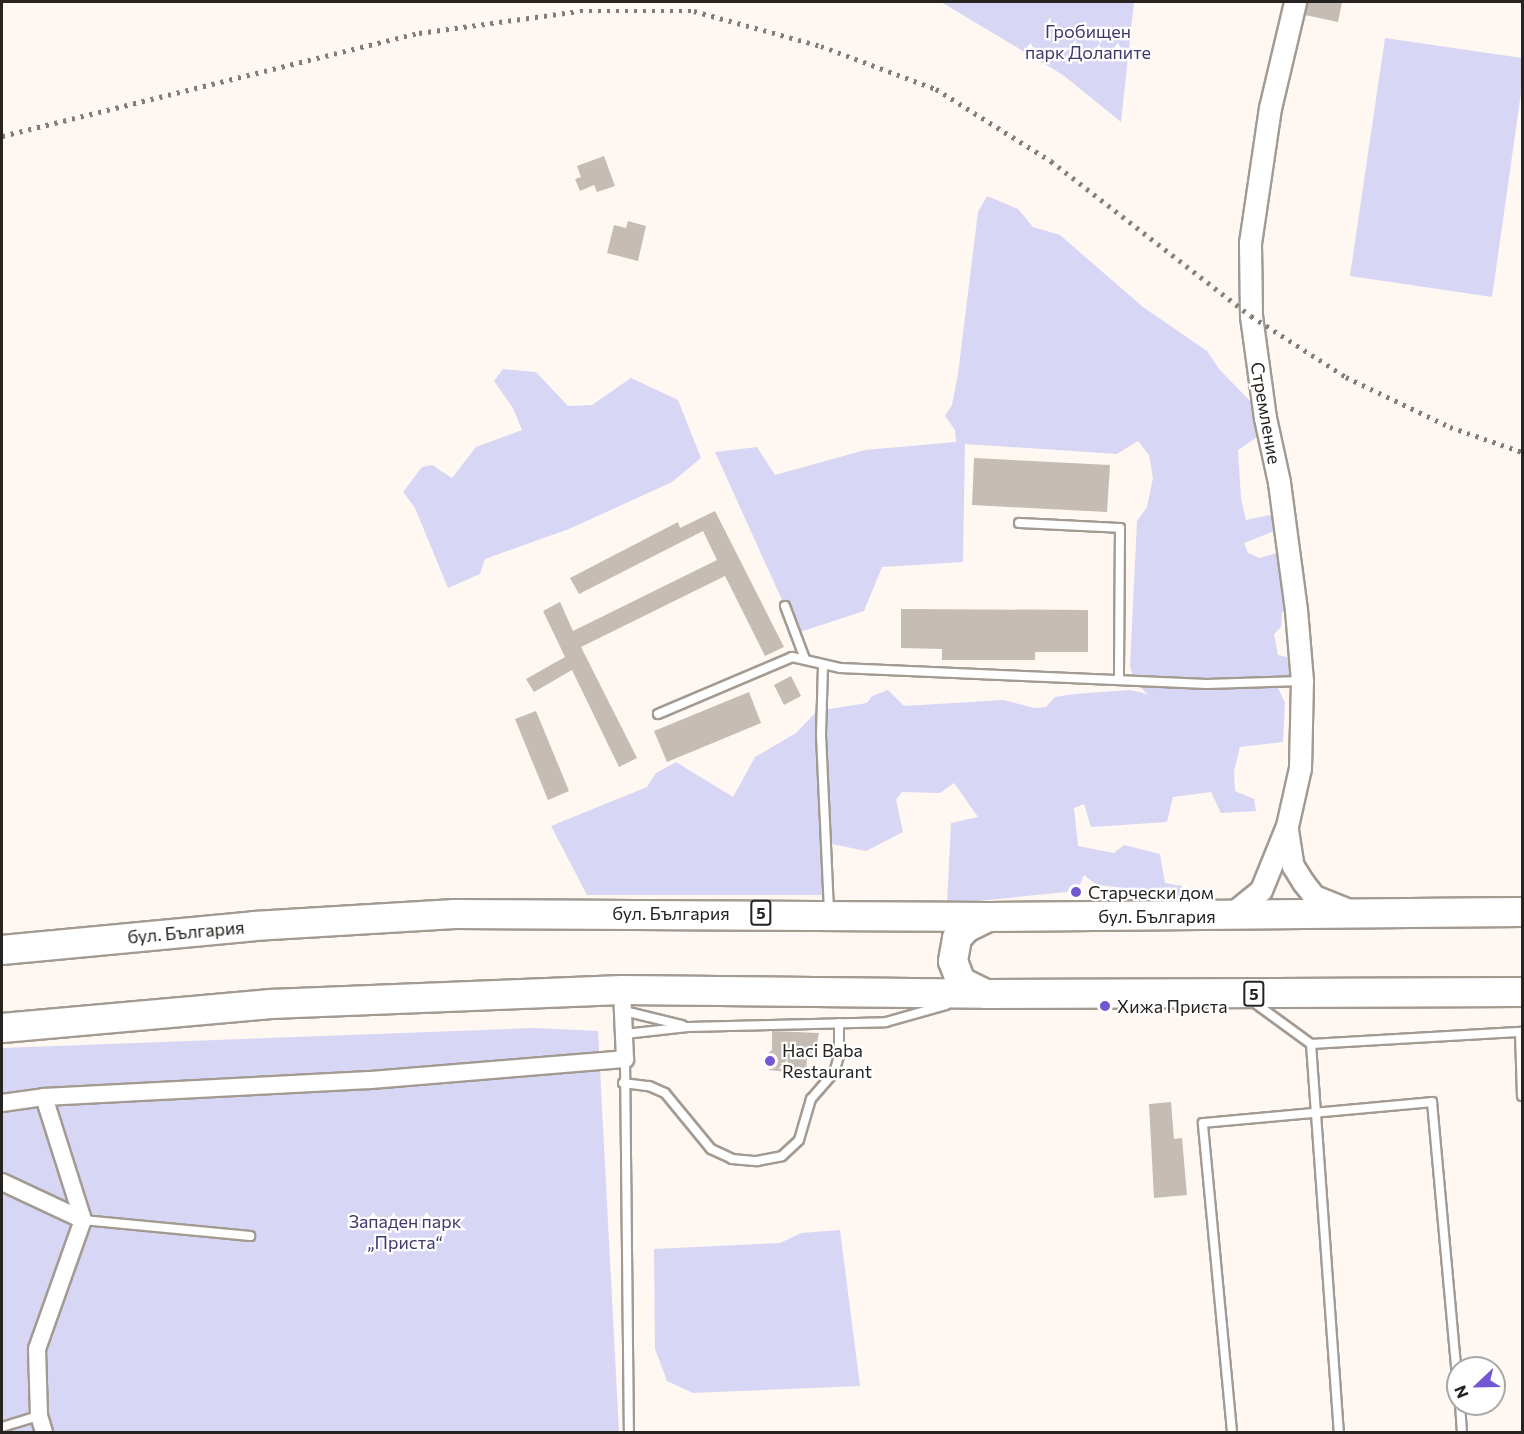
<!DOCTYPE html>
<html>
<head>
<meta charset="utf-8">
<style>
	body { margin:0 }
	#map { position:relative; width:1524px; height:1434px; overflow:hidden; background:#fff7f1; font-family:Commissioner,sans-serif }
	div>[style] { position:absolute }
	[style*='--x'] { left:calc(var(--x)*1px); top:calc(var(--y)*1px); width:calc(var(--w)*1px); rotate:calc(var(--a)*1deg) }
	.green>* { inset:0; background:#d8d6f5 }
	.building>* { inset:0; background:#c5bcb4 }
	.roads { filter:drop-shadow(2px 0 #a39a92) drop-shadow(-2px 0 #a39a92) drop-shadow(0 2px #a39a92) drop-shadow(0 -2px #a39a92) }
	.service>* { height:8px; margin:-4px; padding:0 4px; transform-origin:4px; border-radius:4px; background:#fff }
	.minor>* { height:16px; margin:-8px; padding:0 8px; transform-origin:8px; border-radius:8px; background:#fff }
	.tertiary>* { height:21px; margin:-10.5px; padding:0 10.5px; transform-origin:10.5px; border-radius:10.5px; background:#fff }
	.trunk>* { height:28px; margin:-14px; padding:0 14px; transform-origin:14px; border-radius:14px; background:#fff }
	.rail>* { height:4.5px; margin-top:-2.25px; transform-origin:0; background:repeating-linear-gradient(90deg,#827d79 0 3px,transparent 0 9px) }
	.dots>* { width:16px; height:16px; translate:-50% -50%; box-sizing:border-box; border:3px solid #fff; border-radius:50% }
	span { translate:-50% -50%; white-space:nowrap; text-align:center; line-height:1.15; -webkit-text-stroke:4.5px #fff; paint-order:stroke }
	.shield-label span { padding:2px 4px; background:#fff; border:2px solid; border-radius:4px; -webkit-text-stroke-width:0 }
	.shield-label { font-size:16px; color:#262320; font-weight:700 }
	.park-label { font-size:18px; color:#40386b }
	.street-label { font-size:18px; color:#262320 }
	.poi-label { font-size:18px; color:#262320 }
	.left { translate:0 -50%; text-align:left }
	.frame { position:absolute; inset:0; border:3px solid #262320; pointer-events:none }
	.north { position:absolute; left:1446px; top:1356px; width:60px; height:60px; box-sizing:border-box; background:#fff; border:2px solid #a8a7a6; border-radius:50%; rotate:248deg; font-size:16px; font-weight:700; line-height:24px; text-align:center; color:#262320 }
	.north::after { content:''; display:block; margin:auto; width:21px; height:27px; background:#7157d1; clip-path:polygon(50% 0,100% 100%,50% 72%,0 100%) }
</style>
</head>
<body>
<div id="map">
	<div class="green">
		<div style="clip-path:polygon(941px 2px,1134px 2px,1121px 122px,1063px 75px)"></div>
		<div style="clip-path:polygon(1385px 38px,1522px 58px,1522px 86px,1492px 297px,1350px 276px)"></div>
		<div style="clip-path:polygon(987px 196px,1018px 209px,1033px 227px,1060px 235px,1143px 307px,1207px 351px,1219px 369px,1252px 403px,1254px 415px,1265px 418px,1266px 431px,1238px 450px,1241px 498px,1246px 520px,1274px 514px,1277px 530px,1244px 543px,1248px 553px,1260px 558px,1283px 551px,1291px 604px,1282px 613px,1281px 627px,1274px 634px,1278px 655px,1290px 658px,1291px 675px,1275px 681px,1285px 703px,1283px 742px,1240px 747px,1234px 771px,1235px 791px,1254px 799px,1256px 811px,1221px 813px,1211px 792px,1173px 797px,1167px 822px,1091px 827px,1084px 804px,1074px 808px,1078px 846px,1114px 853px,1124px 845px,1160px 854px,1165px 883px,1182px 886px,1181px 903px,1142px 890px,1097px 885px,1084px 875px,1077px 891px,947px 904px,951px 823px,978px 817px,954px 783px,940px 793px,902px 792px,896px 800px,903px 832px,866px 851px,822px 842px,823px 895px,587px 895px,551px 826px,647px 787px,656px 773px,676px 762px,733px 797px,755px 757px,796px 733px,817px 711px,867px 703px,872px 696px,888px 690px,904px 706px,1003px 700px,1034px 708px,1046px 707px,1055px 697px,1074px 694px,1130px 690px,1147px 694px,1134px 680px,1130px 666px,1137px 521px,1147px 507px,1153px 478px,1149px 455px,1138px 441px,1117px 454px,965px 444px,963px 562px,882px 567px,864px 611px,797px 633px,715px 452px,757px 447px,775px 475px,865px 450px,956px 442px,955px 430px,945px 416px,952px 405px,958px 374px,978px 212px)"></div>
		<div style="clip-path:polygon(503px 369px,536px 372px,568px 406px,592px 405px,631px 378px,678px 400px,701px 458px,672px 482px,569px 529px,485px 559px,480px 574px,448px 588px,415px 508px,403px 492px,422px 467px,432px 465px,452px 478px,476px 447px,522px 430px,513px 408px,494px 381px)"></div>
		<div style="clip-path:polygon(534px 1028px,598px 1031px,619px 1432px,2px 1432px,2px 1048px)"></div>
		<div style="clip-path:polygon(840px 1230px,860px 1386px,693px 1393px,667px 1381px,655px 1349px,654px 1249px,780px 1243px,801px 1233px)"></div>
	</div>
	<div class="building">
		<div style="clip-path:polygon(1308px 2px,1342px 2px,1338px 22px,1305px 15px)"></div>
		<div style="clip-path:polygon(604px 156px,615px 186px,597px 192px,594px 185px,580px 191px,575px 179px,581px 177px,577px 166px)"></div>
		<div style="clip-path:polygon(628px 221px,646px 226px,638px 261px,607px 253px,614px 225px,626px 228px)"></div>
		<div style="clip-path:polygon(974px 458px,1110px 465px,1107px 512px,972px 505px)"></div>
		<div style="clip-path:polygon(715px 511px,784px 647px,765px 656px,725px 576px,581px 647px,637px 758px,619px 767px,572px 670px,534px 692px,526px 679px,565px 657px,543px 611px,560px 602px,573px 631px,717px 560px,703px 531px,579px 594px,570px 578px,678px 522px,680px 528px)"></div>
		<div style="clip-path:polygon(901px 609px,1088px 610px,1088px 652px,1035px 652px,1035px 660px,942px 660px,942px 649px,901px 648px)"></div>
		<div style="clip-path:polygon(791px 676px,801px 696px,784px 705px,774px 685px)"></div>
		<div style="clip-path:polygon(749px 692px,761px 723px,667px 762px,654px 731px)"></div>
		<div style="clip-path:polygon(536px 711px,569px 791px,548px 800px,515px 719px)"></div>
		<div style="clip-path:polygon(772px 1031px,819px 1033px,814px 1058px,807px 1057px,806px 1074px,769px 1070px,765px 1056px,772px 1050px)"></div>
		<div style="clip-path:polygon(1171px 1102px,1174px 1139px,1182px 1138px,1187px 1195px,1154px 1198px,1149px 1104px)"></div>
	</div>
	<div class="roads">
		<div class="service">
			<div style="--x:1019;--y:523;--w:101;--a:2.8"></div>
			<div style="--x:1120;--y:528;--w:152;--a:90.4"></div>
			<div style="--x:785;--y:606;--w:57;--a:69.3"></div>
			<div style="--x:823;--y:666;--w:69;--a:91.7"></div>
			<div style="--x:821;--y:735;--w:176;--a:87.4"></div>
			<div style="--x:658;--y:714;--w:146;--a:-23"></div>
			<div style="--x:792;--y:657;--w:49;--a:12.9"></div>
			<div style="--x:840;--y:668;--w:367;--a:2.5"></div>
			<div style="--x:1207;--y:684;--w:94;--a:-1.8"></div>
			<div style="--x:1252;--y:1001;--w:73;--a:36.1"></div>
			<div style="--x:1311;--y:1044;--w:211;--a:-3.3"></div>
			<div style="--x:624;--y:1011;--w:60;--a:13.6"></div>
			<div style="--x:1520;--y:1032;--w:64;--a:88.2"></div>
			<div style="--x:625;--y:1034;--w:63;--a:-6.3"></div>
			<div style="--x:688;--y:1027;--w:198;--a:-1.4"></div>
			<div style="--x:886;--y:1022;--w:62;--a:-15.8"></div>
			<div style="--x:1311;--y:1044;--w:389;--a:85.9"></div>
			<div style="--x:625;--y:1059;--w:373;--a:89.4"></div>
			<div style="--x:623;--y:1083;--w:26;--a:7"></div>
			<div style="--x:649;--y:1086;--w:17;--a:24"></div>
			<div style="--x:665;--y:1093;--w:72;--a:50.6"></div>
			<div style="--x:711;--y:1149;--w:23;--a:25"></div>
			<div style="--x:732;--y:1159;--w:25;--a:5"></div>
			<div style="--x:757;--y:1161;--w:25;--a:-11"></div>
			<div style="--x:782;--y:1156;--w:23;--a:-43"></div>
			<div style="--x:799;--y:1140;--w:43;--a:-73.7"></div>
			<div style="--x:811;--y:1099;--w:35;--a:-49"></div>
			<div style="--x:834;--y:1073;--w:18;--a:-74"></div>
			<div style="--x:839;--y:1056;--w:33;--a:-90"></div>
			<div style="--x:83;--y:1220;--w:168;--a:5.5"></div>
			<div style="--x:1460;--y:1404;--w:28;--a:86"></div>
			<div style="--x:2;--y:1427;--w:39;--a:-17"></div>
			<div style="--x:1232;--y:1432;--w:310;--a:-95.4"></div>
			<div style="--x:1203;--y:1123;--w:230;--a:-5.2"></div>
			<div style="--x:1432;--y:1102;--w:285;--a:84.8"></div>
		</div>
		<div class="minor">
			<div style="--x:2;--y:1103;--w:42;--a:-8.1"></div>
			<div style="--x:44;--y:1097;--w:326;--a:-3"></div>
			<div style="--x:370;--y:1080;--w:256;--a:-4.7"></div>
			<div style="--x:625;--y:1059;--w:69;--a:-92.5"></div>
			<div style="--x:2;--y:1182;--w:89;--a:25.1"></div>
			<div style="--x:44;--y:1432;--w:17;--a:-107"></div>
			<div style="--x:39;--y:1416;--w:67;--a:-91.7"></div>
			<div style="--x:37;--y:1349;--w:137;--a:-70.4"></div>
			<div style="--x:83;--y:1220;--w:129;--a:-107.6"></div>
		</div>
		<div class="tertiary">
			<div style="--x:1287;--y:830;--w:36;--a:81"></div>
			<div style="--x:1293;--y:866;--w:19;--a:58"></div>
			<div style="--x:1303;--y:882;--w:18;--a:52"></div>
			<div style="--x:1314;--y:896;--w:37;--a:22"></div>
			<div style="--x:1229;--y:916;--w:41;--a:-39.1"></div>
			<div style="--x:1261;--y:890;--w:69;--a:-67.9"></div>
			<div style="--x:1287;--y:826;--w:59;--a:-77.4"></div>
			<div style="--x:1300;--y:768;--w:87;--a:-88.7"></div>
			<div style="--x:1302;--y:681;--w:71;--a:-94.8"></div>
			<div style="--x:1296;--y:610;--w:129;--a:-97.6"></div>
			<div style="--x:1279;--y:482;--w:66;--a:-102.3"></div>
			<div style="--x:1265;--y:418;--w:103;--a:-97.8"></div>
			<div style="--x:1251;--y:316;--w:73;--a:-90.8"></div>
			<div style="--x:1250;--y:243;--w:136;--a:-81.6"></div>
			<div style="--x:1270;--y:108;--w:109;--a:-76.7"></div>
		</div>
		<div class="trunk">
			<div style="--x:2;--y:950;--w:253;--a:-5.4"></div>
			<div style="--x:254;--y:926;--w:201;--a:-3.4"></div>
			<div style="--x:455;--y:914;--w:534;--a:0.32"></div>
			<div style="--x:989;--y:917;--w:533;--a:-0.54"></div>
			<div style="--x:986;--y:994;--w:28;--a:-154"></div>
			<div style="--x:961;--y:982;--w:22;--a:-111"></div>
			<div style="--x:953;--y:961;--w:23;--a:-80"></div>
			<div style="--x:957;--y:938;--w:13;--a:-48"></div>
			<div style="--x:966;--y:928;--w:25;--a:-26"></div>
			<div style="--x:2;--y:1028;--w:270;--a:-5.1"></div>
			<div style="--x:271;--y:1004;--w:351;--a:-2.3"></div>
			<div style="--x:622;--y:990;--w:364;--a:0.6"></div>
			<div style="--x:986;--y:994;--w:536;--a:-0.21"></div>
		</div>
	</div>
	<div class="rail">
		<div style="--x:2;--y:136;--w:430;--a:-13.9"></div>
		<div style="--x:419;--y:33;--w:162;--a:-7.8"></div>
		<div style="--x:580;--y:11;--w:114;--a:0"></div>
		<div style="--x:694;--y:11;--w:132;--a:15.4"></div>
		<div style="--x:821;--y:46;--w:123;--a:20.5"></div>
		<div style="--x:936;--y:89;--w:136;--a:32.1"></div>
		<div style="--x:1051;--y:161;--w:253;--a:37.8"></div>
		<div style="--x:1251;--y:316;--w:113;--a:32.7"></div>
		<div style="--x:1346;--y:377;--w:115;--a:25.7"></div>
		<div style="--x:1450;--y:427;--w:76;--a:19.1"></div>
	</div>
	<div class="dots">
		<div style="left:1076px;top:892px;background:#7157d1"></div>
		<div style="left:1105px;top:1006px;background:#7157d1"></div>
		<div style="left:770px;top:1061px;background:#7157d1"></div>
	</div>
	<div class="shield-label">
		<span style="left:761px;top:913px">5</span>
		<span style="left:1254px;top:994px">5</span>
	</div>
	<div class="park-label">
		<span style="left:1088px;top:42px">Гробищен<br>парк Долапите</span>
		<span style="left:405px;top:1232px">Западен парк<br>„Приста“</span>
	</div>
	<div class="street-label">
		<span style="left:1266px;top:413px;rotate:80deg">Стремление</span>
		<span style="left:671px;top:913px">бул. България</span>
		<span style="left:1157px;top:916px">бул. България</span>
		<span style="left:186px;top:932px;rotate:-5deg">бул. България</span>
	</div>
	<div class="poi-label">
		<span class="left" style="left:1088px;top:892px">Старчески дом</span>
		<span class="left" style="left:1117px;top:1006px">Хижа Приста</span>
		<span class="left" style="left:782px;top:1061px">Haci Baba<br>Restaurant</span>
	</div>
	<div class="frame"></div>
	<div class="north">N</div>
</div>
</body>
</html>
